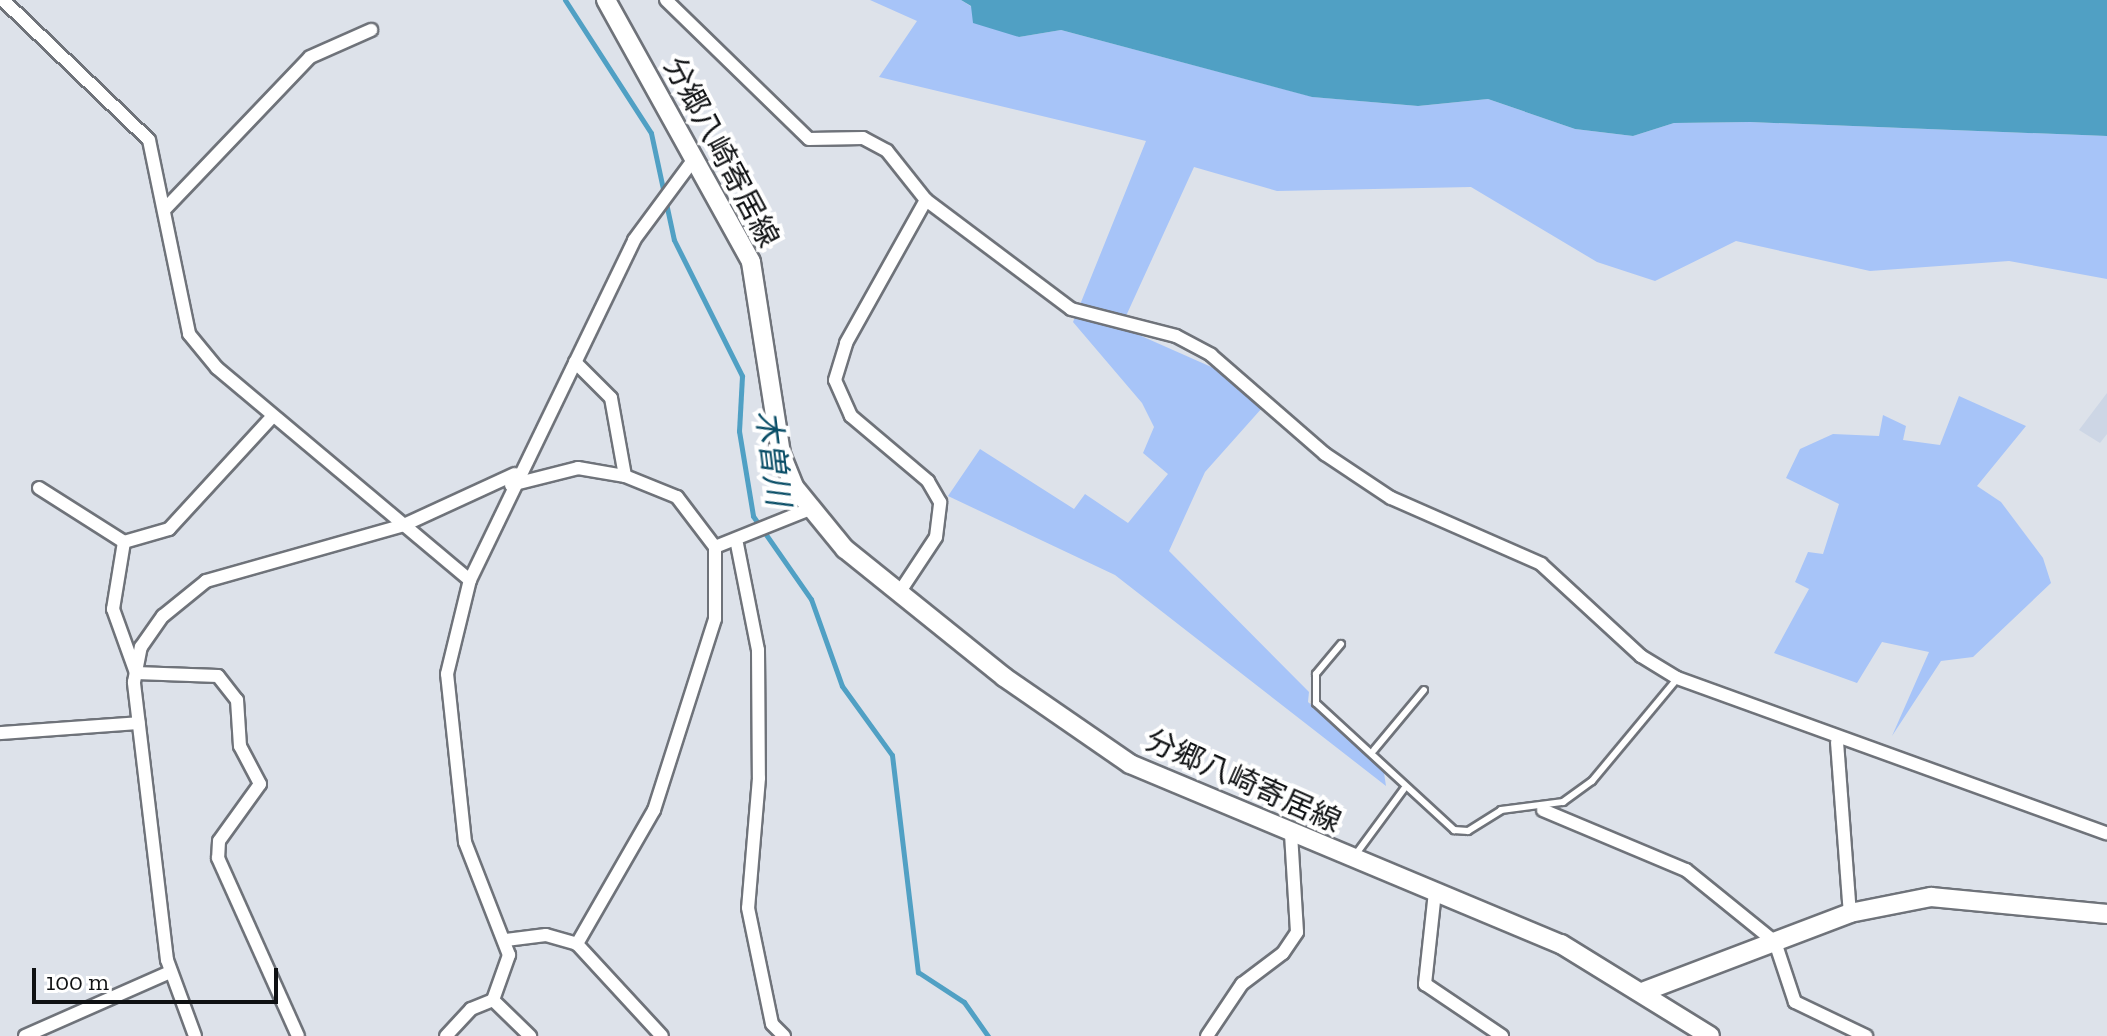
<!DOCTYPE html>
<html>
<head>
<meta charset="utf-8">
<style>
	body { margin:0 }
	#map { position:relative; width:2107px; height:1036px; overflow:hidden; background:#dde2ea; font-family:"Zilla Slab","Noto Sans JP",serif }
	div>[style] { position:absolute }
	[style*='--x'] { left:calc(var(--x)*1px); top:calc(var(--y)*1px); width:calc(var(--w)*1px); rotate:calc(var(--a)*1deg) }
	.built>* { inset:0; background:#cdd6e5 }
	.green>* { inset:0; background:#a7c4f8 }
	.water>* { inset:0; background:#50a0c4 }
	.stream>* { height:5px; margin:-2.5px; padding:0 2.5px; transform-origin:2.5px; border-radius:2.5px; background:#50a0c4 }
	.roads { filter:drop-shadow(2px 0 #6f737a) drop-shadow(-2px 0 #6f737a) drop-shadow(0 2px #6f737a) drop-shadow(0 -2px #6f737a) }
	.lane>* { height:6px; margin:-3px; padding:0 3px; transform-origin:3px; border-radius:3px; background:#fff }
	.street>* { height:12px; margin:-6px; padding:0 6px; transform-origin:6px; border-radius:6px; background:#fff }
	.secondary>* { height:18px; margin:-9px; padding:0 9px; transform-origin:9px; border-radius:9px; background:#fff }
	span { translate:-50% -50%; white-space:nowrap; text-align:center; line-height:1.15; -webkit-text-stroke:8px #fff; paint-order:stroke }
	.street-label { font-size:30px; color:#0f1113 }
	.water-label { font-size:32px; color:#0a4e67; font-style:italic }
	.scale { position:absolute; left:32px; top:968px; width:246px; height:36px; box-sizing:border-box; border:4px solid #0f1113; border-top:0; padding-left:10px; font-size:24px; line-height:28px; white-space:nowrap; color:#0f1113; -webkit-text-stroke:6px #fff; paint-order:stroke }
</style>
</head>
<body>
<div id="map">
	<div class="built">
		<div style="clip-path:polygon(2107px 393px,2107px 434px,2100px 443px,2079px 430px)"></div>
	</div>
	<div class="green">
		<div style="clip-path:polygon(870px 0,961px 0,1019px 37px,1061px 30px,1313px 97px,1418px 106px,1488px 99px,1575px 129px,1633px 136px,1674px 123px,1750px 122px,2107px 136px,2107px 279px,2009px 261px,1870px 271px,1736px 241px,1655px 281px,1597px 262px,1471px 187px,1277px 191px,1194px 167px,1121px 327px,1234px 377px,1262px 408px,1205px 472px,1169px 551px,1309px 692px,1308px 702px,1383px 766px,1386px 786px,1115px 575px,948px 496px,980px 449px,1074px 509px,1085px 494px,1128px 523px,1168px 474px,1143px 453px,1154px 427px,1142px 403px,1073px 322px,1146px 141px,879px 77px,917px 21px)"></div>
		<div style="clip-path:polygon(1959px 396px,2026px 426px,1977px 486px,2001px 502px,2043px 558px,2051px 583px,1973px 657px,1941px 661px,1892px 736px,1929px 652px,1882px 642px,1857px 683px,1774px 653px,1809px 589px,1795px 582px,1808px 552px,1823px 554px,1839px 504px,1786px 478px,1800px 449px,1833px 434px,1879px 436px,1883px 415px,1906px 426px,1903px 440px,1940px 445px)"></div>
	</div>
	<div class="water">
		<div style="clip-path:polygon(961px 0,2107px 0,2107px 136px,1750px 122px,1674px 123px,1633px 136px,1575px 129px,1488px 99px,1418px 106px,1312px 97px,1061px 30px,1019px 37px,973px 23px,971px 6px)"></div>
	</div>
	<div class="stream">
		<div style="--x:565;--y:0;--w:158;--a:57.1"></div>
		<div style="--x:651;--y:133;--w:109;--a:77.9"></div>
		<div style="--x:674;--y:240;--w:152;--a:63.4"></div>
		<div style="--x:742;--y:376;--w:55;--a:93.1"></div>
		<div style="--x:739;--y:431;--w:86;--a:80.6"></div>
		<div style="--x:753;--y:516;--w:101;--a:55.1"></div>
		<div style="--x:811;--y:599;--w:92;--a:70.4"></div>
		<div style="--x:842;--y:686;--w:85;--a:54.1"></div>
		<div style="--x:892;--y:755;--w:219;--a:83.2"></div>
		<div style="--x:918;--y:972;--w:55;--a:33.1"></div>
		<div style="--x:964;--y:1002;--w:42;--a:54.8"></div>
	</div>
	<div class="roads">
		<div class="lane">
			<div style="--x:1341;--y:644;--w:39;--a:130"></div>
			<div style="--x:1316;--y:674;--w:29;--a:90"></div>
			<div style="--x:1316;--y:703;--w:188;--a:42.6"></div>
			<div style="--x:1454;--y:830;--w:14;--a:4"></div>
			<div style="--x:1468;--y:831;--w:39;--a:-32"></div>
			<div style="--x:1501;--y:810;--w:63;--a:-7.4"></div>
			<div style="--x:1563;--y:802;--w:36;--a:-36"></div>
			<div style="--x:1592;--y:781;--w:133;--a:-50.2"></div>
			<div style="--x:1374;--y:750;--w:78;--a:-50.2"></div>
			<div style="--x:1356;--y:854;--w:81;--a:-53.6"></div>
		</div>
		<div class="street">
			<div style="--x:3;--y:0;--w:202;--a:43.8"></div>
			<div style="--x:149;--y:140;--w:198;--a:78.3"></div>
			<div style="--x:189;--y:334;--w:44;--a:50.5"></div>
			<div style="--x:217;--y:368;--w:330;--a:40"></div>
			<div style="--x:666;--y:0;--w:199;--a:44.2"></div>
			<div style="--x:809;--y:139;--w:54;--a:-1.1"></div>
			<div style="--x:863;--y:138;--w:27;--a:28"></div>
			<div style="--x:887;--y:151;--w:63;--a:51.5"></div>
			<div style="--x:926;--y:200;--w:181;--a:36.9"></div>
			<div style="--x:1071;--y:309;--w:108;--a:14.4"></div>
			<div style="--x:1176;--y:336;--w:40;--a:28"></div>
			<div style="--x:1211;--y:355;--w:151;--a:41"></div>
			<div style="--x:1325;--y:454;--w:79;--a:33.7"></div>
			<div style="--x:1391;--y:498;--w:164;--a:23.7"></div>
			<div style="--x:1541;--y:564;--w:136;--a:42.6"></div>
			<div style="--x:1641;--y:656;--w:42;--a:31.4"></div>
			<div style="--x:1677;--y:678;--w:457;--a:19.9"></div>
			<div style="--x:164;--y:210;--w:211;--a:-46.3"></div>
			<div style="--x:310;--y:57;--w:67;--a:-23.9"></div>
			<div style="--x:575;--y:362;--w:51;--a:45"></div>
			<div style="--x:611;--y:398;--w:79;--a:79.8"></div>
			<div style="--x:511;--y:485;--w:69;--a:-14.2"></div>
			<div style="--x:578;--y:468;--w:48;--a:9.7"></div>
			<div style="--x:625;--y:476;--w:56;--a:22"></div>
			<div style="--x:677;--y:497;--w:63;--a:52.8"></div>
			<div style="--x:715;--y:547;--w:72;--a:90"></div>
			<div style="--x:715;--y:619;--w:201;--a:107.7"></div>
			<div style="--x:654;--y:810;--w:155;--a:119.9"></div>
			<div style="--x:577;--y:944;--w:125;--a:47.3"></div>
			<div style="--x:39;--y:488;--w:101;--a:32.4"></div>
			<div style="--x:124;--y:542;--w:47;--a:-16.1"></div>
			<div style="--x:169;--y:529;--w:152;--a:-47.4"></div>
			<div style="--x:124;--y:542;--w:68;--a:99.3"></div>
			<div style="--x:113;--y:609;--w:68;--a:70.2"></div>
			<div style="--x:136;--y:673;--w:82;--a:2.1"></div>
			<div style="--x:218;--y:676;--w:31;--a:52"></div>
			<div style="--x:237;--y:700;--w:46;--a:86.3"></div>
			<div style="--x:240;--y:746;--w:43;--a:62.2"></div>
			<div style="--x:260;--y:784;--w:70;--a:125.7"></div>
			<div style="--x:219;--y:841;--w:17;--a:93"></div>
			<div style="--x:218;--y:858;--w:195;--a:65.8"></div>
			<div style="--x:737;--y:544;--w:108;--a:78.8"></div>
			<div style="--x:758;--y:650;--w:128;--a:89.6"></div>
			<div style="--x:759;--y:778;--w:130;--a:94.8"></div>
			<div style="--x:748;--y:908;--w:118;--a:78.3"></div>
			<div style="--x:772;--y:1024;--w:17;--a:45"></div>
			<div style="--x:715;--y:547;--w:102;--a:-21.8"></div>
			<div style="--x:899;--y:593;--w:67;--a:-56.5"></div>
			<div style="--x:936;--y:537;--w:35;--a:-83"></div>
			<div style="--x:940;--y:502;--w:24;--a:-120"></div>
			<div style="--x:928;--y:481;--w:101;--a:-139.8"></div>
			<div style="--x:851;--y:416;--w:39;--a:-114"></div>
			<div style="--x:835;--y:380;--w:39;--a:-73"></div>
			<div style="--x:846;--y:343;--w:164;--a:-60.8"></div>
			<div style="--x:0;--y:733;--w:139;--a:-4.1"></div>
			<div style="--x:1837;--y:742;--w:171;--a:85.7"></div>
			<div style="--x:1543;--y:810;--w:155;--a:22.8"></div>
			<div style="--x:1686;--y:870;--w:114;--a:39"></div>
			<div style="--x:1775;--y:942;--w:63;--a:71.6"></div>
			<div style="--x:1795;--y:1002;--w:79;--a:25.6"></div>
			<div style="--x:1435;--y:892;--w:93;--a:96.2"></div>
			<div style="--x:1425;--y:984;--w:93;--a:34"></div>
			<div style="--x:506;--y:940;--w:40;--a:-7.1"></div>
			<div style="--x:546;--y:935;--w:32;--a:16"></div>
			<div style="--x:493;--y:1000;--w:52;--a:44.2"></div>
			<div style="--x:25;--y:1036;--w:158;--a:-23.8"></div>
			<div style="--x:195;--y:1036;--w:81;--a:-110.2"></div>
			<div style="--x:167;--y:960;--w:280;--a:-96.8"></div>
			<div style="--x:134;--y:682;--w:36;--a:-79"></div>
			<div style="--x:141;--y:647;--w:38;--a:-55"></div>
			<div style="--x:163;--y:616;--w:55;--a:-39.1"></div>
			<div style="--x:206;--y:581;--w:206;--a:-15.8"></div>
			<div style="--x:404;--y:525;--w:122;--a:-24.7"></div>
			<div style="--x:446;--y:1036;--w:37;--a:-47"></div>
			<div style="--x:471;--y:1009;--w:24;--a:-22"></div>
			<div style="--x:493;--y:1000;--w:48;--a:-70.4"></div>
			<div style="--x:509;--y:955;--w:121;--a:-111.3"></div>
			<div style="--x:465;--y:842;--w:169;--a:-96.1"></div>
			<div style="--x:447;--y:674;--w:97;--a:-76.3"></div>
			<div style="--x:470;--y:580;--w:377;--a:-64.2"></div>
			<div style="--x:634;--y:240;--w:101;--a:-53.5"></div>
			<div style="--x:1207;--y:1036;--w:63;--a:-56.1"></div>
			<div style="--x:1242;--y:984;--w:51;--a:-37.1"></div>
			<div style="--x:1283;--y:953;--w:25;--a:-56"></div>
			<div style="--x:1297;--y:932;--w:98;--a:-93.5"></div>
		</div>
		<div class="secondary">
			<div style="--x:606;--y:0;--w:299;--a:61"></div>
			<div style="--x:751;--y:262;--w:194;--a:81.1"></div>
			<div style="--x:781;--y:454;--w:37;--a:68"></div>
			<div style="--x:795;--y:488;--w:79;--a:50.7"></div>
			<div style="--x:845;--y:549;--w:204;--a:38.8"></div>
			<div style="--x:1004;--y:677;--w:153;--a:34.6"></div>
			<div style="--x:1130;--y:764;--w:467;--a:22.7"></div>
			<div style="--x:1561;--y:944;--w:175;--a:31.7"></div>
			<div style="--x:1645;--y:991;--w:219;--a:-20.8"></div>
			<div style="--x:1850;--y:913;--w:83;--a:-11.2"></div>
			<div style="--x:1931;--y:897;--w:177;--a:5.5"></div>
		</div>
	</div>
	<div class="street-label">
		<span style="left:721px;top:152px;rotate:62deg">分郷八崎寄居線</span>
		<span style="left:1243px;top:781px;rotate:24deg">分郷八崎寄居線</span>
	</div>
	<div class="water-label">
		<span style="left:773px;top:458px;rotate:83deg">木曽川</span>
	</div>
	<div class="scale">100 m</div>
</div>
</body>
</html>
